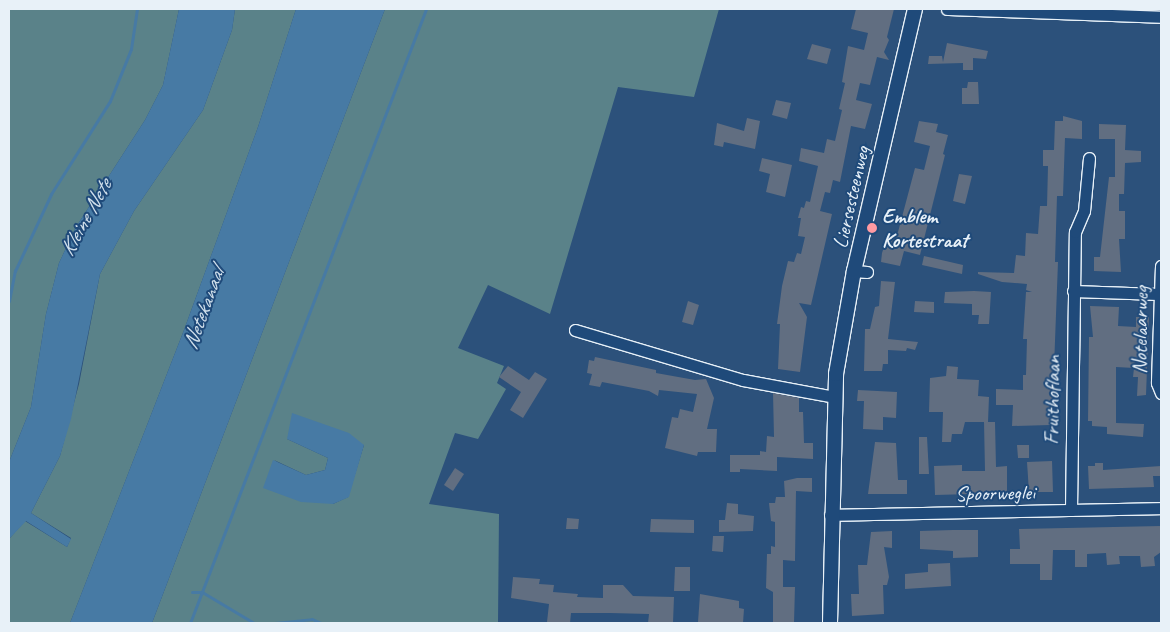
<!DOCTYPE html>
<html>
<head>
<meta charset="utf-8">
<style>
	body { margin:0 }
	#map { position:relative; width:1170px; height:632px; overflow:hidden; background:#2c517b; font-family:Caveat,sans-serif }
	div>[style] { position:absolute }
	[style*='--x'] { left:calc(var(--x)*1px); top:calc(var(--y)*1px); width:calc(var(--w)*1px); rotate:calc(var(--a)*1deg) }
	.green>* { inset:0; background:#5a8289 }
	.water>* { inset:0; background:#477aa4 }
	.stream>* { height:3px; margin:-1.5px; padding:0 1.5px; transform-origin:1.5px; border-radius:1.5px; background:#477aa4 }
	.building>* { inset:0; background:#616e81 }
	.roads { filter:drop-shadow(1px 0 #e8f1f8) drop-shadow(-1px 0 #e8f1f8) drop-shadow(0 1px #e8f1f8) drop-shadow(0 -1px #e8f1f8) }
	.minor>* { height:11px; margin:-5.5px; padding:0 5.5px; transform-origin:5.5px; border-radius:5.5px; background:#1f4a7a }
	.major>* { height:14px; margin:-7px; padding:0 7px; transform-origin:7px; border-radius:7px; background:#1f4a7a }
	.dots>* { width:14px; height:14px; translate:-50% -50%; box-sizing:border-box; border:2px solid #1f4a7a; border-radius:50% }
	span { translate:-50% -50%; white-space:nowrap; text-align:center; line-height:1.15; -webkit-text-stroke:4px #1f4a7a; paint-order:stroke }
	.street-label { font-size:21px; color:#e8f1f8 }
	.poi-label { font-size:21px; color:#e8f1f8; font-weight:700 }
	.left { translate:0 -50%; text-align:left }
	.water-label { font-size:22px; color:#d0dfeb; font-style:italic }
	.frame { position:absolute; inset:0; border:10px solid #e8f1f8; pointer-events:none }
</style>
</head>
<body>
<div id="map">
	<div class="green">
		<div style="clip-path:polygon(9px 9px,179px 9px,163px 85px,145px 120px,76px 227px,59px 263px,46px 314px,31px 407px,9px 462px)"></div>
		<div style="clip-path:polygon(235px 9px,296px 9px,258px 127px,184px 330px,70px 623px,9px 623px,9px 539px,25px 521px,67px 547px,71px 538px,31px 513px,60px 456px,79px 384px,100px 274px,134px 211px,203px 110px,232px 30px)"></div>
		<div style="clip-path:polygon(evenodd,385px 9px,719px 9px,694px 97px,618px 87px,550px 314px,488px 285px,458px 348px,504px 366px,497px 383px,506px 389px,478px 439px,455px 433px,429px 504px,499px 514px,498px 623px,152px 623px,385px 9px,287px 439px,364px 445px,348px 497px,333px 504px,274px 460px,306px 475px,325px 470px,328px 458px,287px 439px)"></div>
	</div>
	<div class="water">
		<div style="clip-path:polygon(179px 9px,235px 9px,232px 30px,203px 110px,134px 211px,100px 274px,71px 419px,60px 456px,31px 513px,71px 539px,67px 547px,26px 521px,9px 539px,9px 462px,31px 407px,46px 314px,59px 263px,76px 227px,145px 120px,163px 85px)"></div>
		<div style="clip-path:polygon(296px 9px,385px 9px,152px 623px,70px 623px,184px 330px,258px 127px)"></div>
		<div style="clip-path:polygon(292px 413px,349px 433px,364px 445px,349px 497px,333px 504px,301px 502px,263px 488px,273px 460px,306px 475px,325px 470px,328px 458px,287px 439px)"></div>
	</div>
	<div class="stream">
		<div style="--x:9;--y:301;--w:31;--a:-79"></div>
		<div style="--x:15;--y:271;--w:85;--a:-64.9"></div>
		<div style="--x:51;--y:194;--w:110;--a:-57.6"></div>
		<div style="--x:110;--y:101;--w:56;--a:-68"></div>
		<div style="--x:131;--y:49;--w:40;--a:-81.5"></div>
		<div style="--x:192;--y:592;--w:10;--a:0"></div>
		<div style="--x:202;--y:592;--w:61;--a:30.8"></div>
		<div style="--x:190;--y:623;--w:658;--a:-68.97"></div>
		<div style="--x:275;--y:623;--w:37;--a:-6"></div>
		<div style="--x:312;--y:619;--w:10;--a:24"></div>
	</div>
	<div class="building">
		<div style="clip-path:polygon(856px 9px,894px 9px,887px 37px,889px 40px,884px 52px,889px 60px,877px 57px,870px 85px,860px 83px,856px 100px,872px 104px,865px 129px,851px 126px,840px 182px,833px 180px,830px 193px,825px 192px,820px 211px,832px 214px,811px 305px,799px 303px,807px 317px,800px 372px,778px 369px,780px 324px,777px 324px,782px 286px,788px 261px,794px 262px,797px 253px,801px 254px,805px 237px,798px 236px,801px 218px,798px 218px,801px 207px,804px 208px,806px 201px,810px 202px,818px 166px,799px 161px,801px 148px,824px 153px,827px 139px,835px 141px,842px 110px,839px 109px,845px 83px,842px 82px,848px 46px,864px 50px,868px 33px,851px 29px)"></div>
		<div style="clip-path:polygon(947px 43px,988px 51px,986px 59px,973px 58px,973px 70px,963px 70px,963px 63px,928px 64px,929px 56px,942px 56px,943px 62px)"></div>
		<div style="clip-path:polygon(812px 44px,831px 49px,827px 64px,807px 59px)"></div>
		<div style="clip-path:polygon(968px 82px,978px 82px,979px 104px,962px 104px,962px 88px,967px 88px)"></div>
		<div style="clip-path:polygon(776px 100px,791px 103px,787px 119px,772px 115px)"></div>
		<div style="clip-path:polygon(1063px 116px,1082px 121px,1082px 139px,1065px 138px,1063px 196px,1057px 196px,1055px 262px,1058px 262px,1052px 420px,1050px 425px,1012px 426px,1013px 405px,996px 405px,996px 389px,1023px 390px,1023px 375px,1026px 375px,1027px 339px,1023px 339px,1026px 292px,1032px 292px,1026px 290px,1027px 284px,1002px 282px,978px 274px,978px 272px,1014px 273px,1016px 255px,1025px 256px,1026px 233px,1038px 234px,1040px 206px,1047px 206px,1048px 166px,1043px 166px,1043px 150px,1054px 150px,1055px 121px,1063px 121px)"></div>
		<div style="clip-path:polygon(747px 118px,760px 121px,755px 149px,724px 142px,723px 147px,714px 145px,717px 123px,744px 131px)"></div>
		<div style="clip-path:polygon(919px 121px,938px 124px,936px 132px,948px 135px,943px 154px,945px 155px,920px 255px,904px 251px,900px 266px,881px 262px,882px 253px,887px 238px,898px 232px,915px 168px,924px 170px,930px 146px,914px 142px)"></div>
		<div style="clip-path:polygon(1099px 124px,1126px 125px,1125px 150px,1141px 151px,1141px 162px,1125px 163px,1124px 194px,1119px 194px,1119px 211px,1125px 211px,1125px 239px,1119px 239px,1121px 272px,1094px 271px,1094px 257px,1100px 257px,1109px 177px,1115px 177px,1115px 139px,1099px 139px)"></div>
		<div style="clip-path:polygon(762px 158px,792px 165px,785px 197px,766px 192px,770px 174px,759px 171px)"></div>
		<div style="clip-path:polygon(959px 174px,972px 176px,965px 204px,953px 201px)"></div>
		<div style="clip-path:polygon(924px 256px,963px 265px,962px 274px,922px 265px)"></div>
		<div style="clip-path:polygon(881px 281px,895px 282px,888px 339px,918px 342px,915px 350px,907px 348px,906px 351px,888px 350px,888px 364px,883px 364px,882px 371px,864px 371px,865px 329px,870px 329px,875px 307px,879px 306px)"></div>
		<div style="clip-path:polygon(974px 291px,991px 292px,989px 324px,978px 324px,979px 315px,972px 315px,972px 304px,944px 303px,945px 292px)"></div>
		<div style="clip-path:polygon(688px 301px,699px 305px,693px 325px,682px 322px)"></div>
		<div style="clip-path:polygon(915px 301px,934px 302px,934px 313px,914px 312px)"></div>
		<div style="clip-path:polygon(1090px 306px,1119px 307px,1118px 326px,1136px 327px,1136px 317px,1149px 317px,1146px 395px,1137px 396px,1138px 377px,1133px 377px,1134px 368px,1116px 367px,1116px 423px,1144px 424px,1143px 437px,1107px 434px,1107px 427px,1092px 426px,1092px 421px,1088px 421px,1089px 337px,1093px 337px)"></div>
		<div style="clip-path:polygon(595px 357px,656px 370px,656px 373px,695px 380px,706px 379px,714px 398px,707px 429px,717px 429px,716px 452px,698px 452px,697px 456px,665px 448px,672px 417px,678px 418px,680px 409px,693px 412px,697px 394px,659px 390px,658px 396px,649px 391px,602px 382px,600px 387px,589px 385px,592px 374px,587px 373px,589px 360px,594px 361px)"></div>
		<div style="clip-path:polygon(508px 366px,529px 380px,535px 372px,547px 379px,523px 418px,510px 410px,521px 392px,499px 377px)"></div>
		<div style="clip-path:polygon(947px 366px,958px 367px,957px 379px,979px 380px,978px 396px,989px 397px,988px 422px,995px 422px,996px 467px,1007px 466px,1007px 493px,935px 495px,934px 466px,962px 465px,962px 471px,985px 471px,984px 422px,965px 422px,962px 434px,952px 434px,951px 442px,942px 442px,943px 412px,929px 412px,930px 378px,946px 376px)"></div>
		<div style="clip-path:polygon(858px 390px,897px 392px,896px 418px,883px 417px,883px 430px,863px 429px,864px 401px,857px 401px)"></div>
		<div style="clip-path:polygon(773px 393px,799px 398px,799px 412px,803px 412px,804px 443px,813px 443px,813px 459px,777px 457px,777px 471px,740px 469px,740px 472px,730px 472px,730px 455px,760px 455px,760px 451px,766px 452px,767px 436px,774px 437px)"></div>
		<div style="clip-path:polygon(919px 437px,927px 437px,929px 474px,919px 474px)"></div>
		<div style="clip-path:polygon(875px 442px,896px 443px,898px 480px,907px 480px,907px 494px,868px 494px)"></div>
		<div style="clip-path:polygon(1017px 445px,1029px 445px,1029px 458px,1018px 458px)"></div>
		<div style="clip-path:polygon(1052px 461px,1053px 492px,1029px 492px,1027px 462px)"></div>
		<div style="clip-path:polygon(1095px 463px,1103px 463px,1103px 470px,1161px 466px,1161px 476px,1153px 476px,1154px 487px,1089px 489px,1088px 466px,1095px 466px)"></div>
		<div style="clip-path:polygon(455px 468px,464px 474px,453px 491px,444px 485px)"></div>
		<div style="clip-path:polygon(797px 478px,812px 478px,812px 492px,796px 491px,795px 561px,783px 560px,783px 587px,795px 587px,794px 623px,773px 623px,773px 592px,766px 588px,767px 554px,771px 554px,771px 546px,775px 547px,775px 522px,771px 521px,769px 503px,775px 503px,776px 497px,785px 497px,784px 481px)"></div>
		<div style="clip-path:polygon(727px 503px,738px 504px,738px 514px,754px 516px,753px 531px,719px 532px,719px 520px,725px 520px)"></div>
		<div style="clip-path:polygon(567px 518px,579px 519px,578px 529px,566px 529px)"></div>
		<div style="clip-path:polygon(651px 519px,694px 520px,694px 533px,650px 532px)"></div>
		<div style="clip-path:polygon(1161px 526px,1161px 552px,1154px 557px,1155px 566px,1141px 567px,1140px 556px,1119px 556px,1120px 564px,1107px 565px,1106px 553px,1087px 554px,1087px 567px,1075px 567px,1075px 550px,1053px 550px,1052px 580px,1040px 580px,1040px 564px,1010px 564px,1010px 549px,1020px 549px,1019px 529px)"></div>
		<div style="clip-path:polygon(953px 530px,978px 530px,978px 557px,953px 558px,953px 551px,920px 549px,920px 531px)"></div>
		<div style="clip-path:polygon(892px 531px,892px 548px,884px 547px,889px 577px,887px 585px,883px 585px,884px 614px,852px 616px,851px 594px,859px 594px,858px 565px,867px 565px,871px 532px)"></div>
		<div style="clip-path:polygon(713px 536px,724px 536px,723px 552px,712px 551px)"></div>
		<div style="clip-path:polygon(950px 563px,951px 586px,905px 589px,905px 574px,928px 572px,928px 564px)"></div>
		<div style="clip-path:polygon(675px 567px,690px 567px,690px 591px,674px 591px)"></div>
		<div style="clip-path:polygon(513px 577px,540px 579px,539px 584px,554px 585px,553px 592px,578px 594px,577px 597px,603px 598px,603px 585px,623px 585px,633px 596px,674px 597px,673px 623px,648px 623px,649px 614px,610px 613px,571px 613px,570px 623px,547px 622px,549px 604px,511px 598px)"></div>
		<div style="clip-path:polygon(700px 594px,739px 601px,739px 608px,744px 609px,743px 623px,698px 622px)"></div>
	</div>
	<div class="roads">
		<div class="minor">
			<div style="--x:947;--y:9;--w:214;--a:2.1"></div>
			<div style="--x:1161;--y:266;--w:117;--a:92"></div>
			<div style="--x:1157;--y:383;--w:11;--a:68"></div>
			<div style="--x:854;--y:271;--w:13;--a:4"></div>
			<div style="--x:1073;--y:291;--w:85;--a:2"></div>
			<div style="--x:575;--y:330;--w:175;--a:16.6"></div>
			<div style="--x:743;--y:380;--w:94;--a:10.5"></div>
			<div style="--x:1071;--y:510;--w:278;--a:-89.2"></div>
			<div style="--x:1075;--y:232;--w:23;--a:-67"></div>
			<div style="--x:1084;--y:211;--w:53;--a:-84.6"></div>
			<div style="--x:830;--y:515;--w:331;--a:-1.2"></div>
		</div>
		<div class="major">
			<div style="--x:830;--y:623;--w:249;--a:-88.6"></div>
			<div style="--x:836;--y:374;--w:105;--a:-80.1"></div>
			<div style="--x:854;--y:271;--w:269;--a:-76.9"></div>
		</div>
	</div>
	<div class="dots">
		<div style="left:872px;top:228px;background:#ff9aa2"></div>
	</div>
	<div class="street-label">
		<span style="left:851px;top:197px;rotate:-77deg">Liersesteenweg</span>
		<span style="left:1140px;top:330px;rotate:-89deg">Notelaarweg</span>
		<span style="left:1052px;top:400px;rotate:-89deg">Fruithoflaan</span>
		<span style="left:995px;top:493px;rotate:-1deg">Spoorweglei</span>
	</div>
	<div class="poi-label">
		<span class="left" style="left:882px;top:228px">Emblem<br>Kortestraat</span>
	</div>
	<div class="water-label">
		<span style="left:86px;top:218px;rotate:-61deg">Kleine Nete</span>
		<span style="left:204px;top:309px;rotate:-70deg">Netekanaal</span>
	</div>
	<div class="frame"></div>
</div>
</body>
</html>
